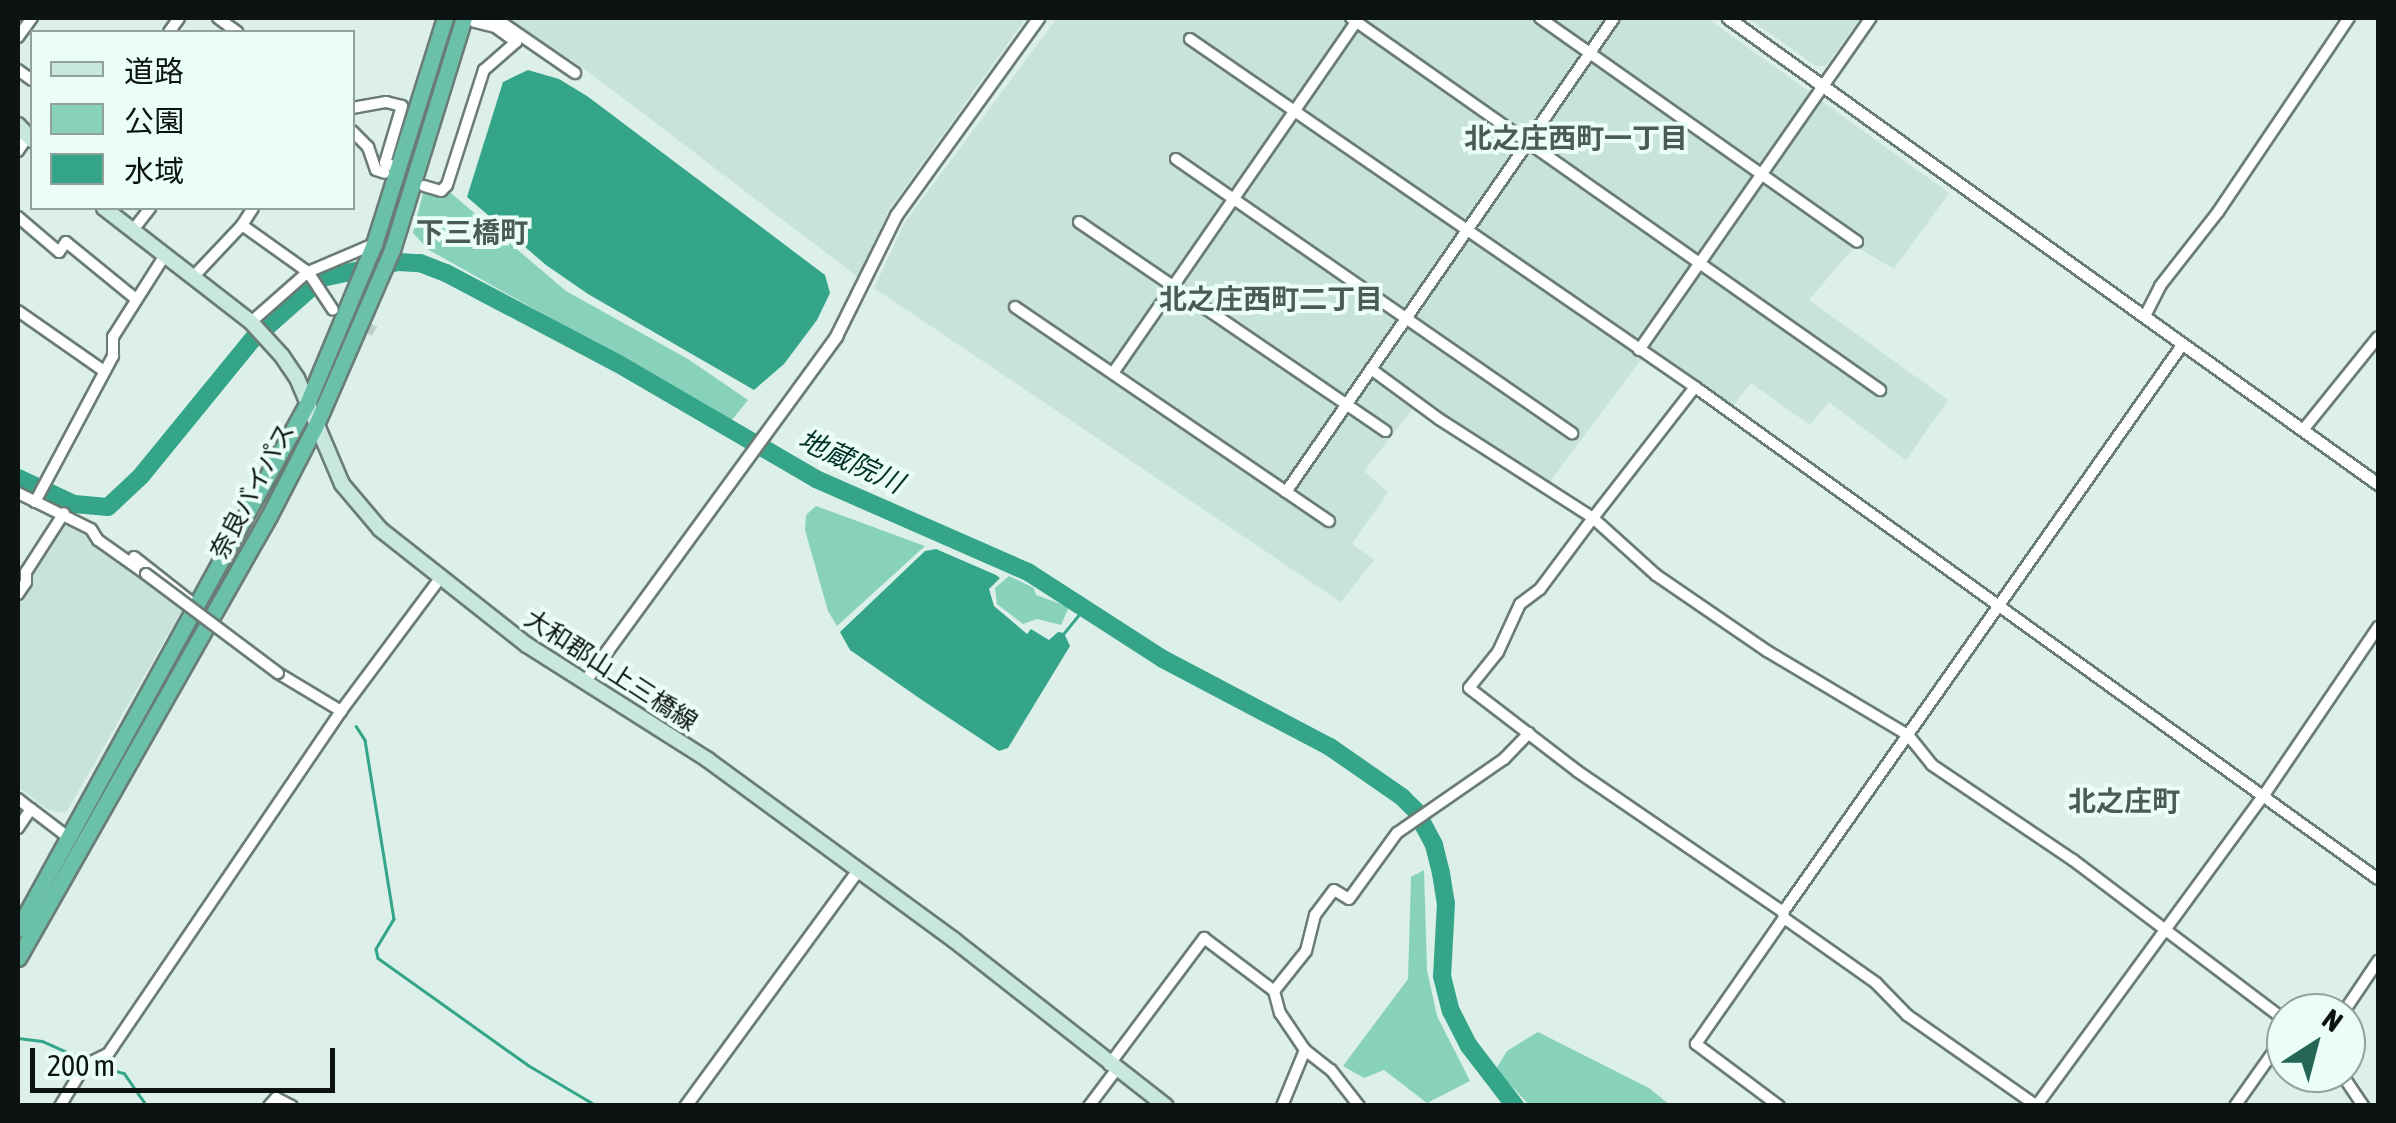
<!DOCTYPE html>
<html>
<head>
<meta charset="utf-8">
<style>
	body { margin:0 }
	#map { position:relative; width:2396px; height:1123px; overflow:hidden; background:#dcf0e9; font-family:"Asap Condensed","Noto Sans JP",sans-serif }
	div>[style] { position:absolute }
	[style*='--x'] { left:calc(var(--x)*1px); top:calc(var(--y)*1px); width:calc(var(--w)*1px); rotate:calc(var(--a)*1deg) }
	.built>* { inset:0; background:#c7e3da }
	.green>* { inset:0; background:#88d2bb }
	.water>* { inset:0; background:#34a589 }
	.stream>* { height:2.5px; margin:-1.25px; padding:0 1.25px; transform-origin:1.25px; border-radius:1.25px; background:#34a589 }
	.river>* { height:18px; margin:-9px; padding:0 9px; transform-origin:9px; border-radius:9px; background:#34a589 }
	.minor-tunnel>* { height:10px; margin-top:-5px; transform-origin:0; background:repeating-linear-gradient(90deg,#bdcfc9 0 10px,transparent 0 15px) }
	.roads { filter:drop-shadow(2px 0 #6a7c76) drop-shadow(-2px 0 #6a7c76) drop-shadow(0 2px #6a7c76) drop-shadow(0 -2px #6a7c76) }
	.minor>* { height:10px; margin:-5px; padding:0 5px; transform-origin:5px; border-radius:5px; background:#fff }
	.tertiary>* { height:11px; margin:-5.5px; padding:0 5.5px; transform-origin:5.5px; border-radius:5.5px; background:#fff }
	.secondary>* { height:14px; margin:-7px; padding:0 7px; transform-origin:7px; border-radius:7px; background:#c8e7df }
	.trunk>* { height:15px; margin:-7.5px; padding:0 7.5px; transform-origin:7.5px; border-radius:7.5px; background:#6bc0aa }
	.bridges { filter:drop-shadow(2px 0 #6a7c76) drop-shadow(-2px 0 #6a7c76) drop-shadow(0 2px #6a7c76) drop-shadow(0 -2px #6a7c76) }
	.minor-bridge>* { height:10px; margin:-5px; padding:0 5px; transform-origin:5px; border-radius:5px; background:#fff }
	span { translate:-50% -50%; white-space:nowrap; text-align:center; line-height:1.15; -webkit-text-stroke:8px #eafef7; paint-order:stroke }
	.street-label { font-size:25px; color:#0c1311 }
	.neighbourhood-label { font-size:28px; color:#4a5b55; font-weight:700 }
	.water-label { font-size:28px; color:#003227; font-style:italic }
	.frame { position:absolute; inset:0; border:20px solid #0c1311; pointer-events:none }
	.legend { position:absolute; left:30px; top:30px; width:325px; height:180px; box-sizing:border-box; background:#eafef7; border:2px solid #91a09b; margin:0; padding:12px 18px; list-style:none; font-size:30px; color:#0c1311 }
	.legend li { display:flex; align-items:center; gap:20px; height:50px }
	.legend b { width:50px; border:2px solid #91a09b }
	.north { position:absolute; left:2266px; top:993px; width:100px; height:100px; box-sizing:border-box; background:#eafef7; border:2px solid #91a09b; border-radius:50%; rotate:36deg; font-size:28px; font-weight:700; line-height:40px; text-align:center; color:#0c1311 }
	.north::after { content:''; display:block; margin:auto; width:35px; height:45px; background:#246655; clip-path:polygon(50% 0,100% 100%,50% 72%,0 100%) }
	.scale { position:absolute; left:30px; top:1048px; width:305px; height:45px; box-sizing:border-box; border:5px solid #0c1311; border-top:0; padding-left:12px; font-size:30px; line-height:35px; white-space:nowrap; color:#0c1311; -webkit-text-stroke:8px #eafef7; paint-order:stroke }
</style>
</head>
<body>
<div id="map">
	<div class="built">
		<div style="clip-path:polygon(505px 18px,1026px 18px,889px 210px,858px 277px,582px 67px)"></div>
		<div style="clip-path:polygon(1057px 18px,1707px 18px,1949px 193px,1894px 269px,1855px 246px,1809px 300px,1948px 400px,1906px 460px,1829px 402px,1810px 425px,1751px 383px,1732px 407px,1649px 349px,1543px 491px,1415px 406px,1364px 471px,1388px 492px,1352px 544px,1374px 560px,1341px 602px,874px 288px,905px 222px)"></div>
		<div style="clip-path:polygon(1748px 18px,1860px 18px,1826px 66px,1816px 66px)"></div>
		<div style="clip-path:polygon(63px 520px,81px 532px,85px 527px,186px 603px,66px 813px,48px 810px,18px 787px,18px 597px,27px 573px)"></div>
	</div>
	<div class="green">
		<div style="clip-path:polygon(445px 188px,566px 291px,688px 359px,748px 400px,732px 420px,429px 250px,413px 233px,423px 193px)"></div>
		<div style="clip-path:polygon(816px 506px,925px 546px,837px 626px,828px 611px,805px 530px,806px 515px)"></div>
		<div style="clip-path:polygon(1009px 576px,1034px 588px,1036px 595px,1069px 607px,1061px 625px,1037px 619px,1023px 624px,997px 604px,995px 588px)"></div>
		<div style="clip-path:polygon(1424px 870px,1427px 970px,1437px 1016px,1470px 1081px,1427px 1103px,1384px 1070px,1364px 1078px,1343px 1066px,1408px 979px,1411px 877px)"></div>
		<div style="clip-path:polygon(1538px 1032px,1649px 1088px,1670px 1105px,1529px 1105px,1496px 1069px,1507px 1051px)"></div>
	</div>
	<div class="water">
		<div style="clip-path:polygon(528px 70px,559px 79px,587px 96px,825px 275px,830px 293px,817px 320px,784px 364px,754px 390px,588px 294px,546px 265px,467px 197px,503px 82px)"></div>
		<div style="clip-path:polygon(936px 549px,996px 575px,1000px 578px,989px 589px,994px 606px,1027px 634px,1031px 629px,1049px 640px,1058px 632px,1064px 633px,1070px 646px,1008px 748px,999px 751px,922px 700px,850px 650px,840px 632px,925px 551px)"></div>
	</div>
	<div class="stream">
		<div style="--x:1064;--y:633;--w:33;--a:-51"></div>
		<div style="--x:356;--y:726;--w:17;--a:57"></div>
		<div style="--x:365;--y:740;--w:181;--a:80.8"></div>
		<div style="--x:394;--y:919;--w:35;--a:121"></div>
		<div style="--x:376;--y:949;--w:9;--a:77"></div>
		<div style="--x:378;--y:958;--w:184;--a:35.5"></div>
		<div style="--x:528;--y:1065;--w:80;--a:30.7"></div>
		<div style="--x:18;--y:1038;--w:24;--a:7"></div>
		<div style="--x:42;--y:1041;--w:47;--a:23.8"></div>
		<div style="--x:97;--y:1065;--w:28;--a:17"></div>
		<div style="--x:124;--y:1073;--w:40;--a:55.1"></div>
	</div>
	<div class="river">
		<div style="--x:18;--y:478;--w:62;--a:24.9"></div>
		<div style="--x:74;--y:504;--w:34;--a:5"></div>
		<div style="--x:108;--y:507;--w:45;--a:-43.2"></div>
		<div style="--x:141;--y:476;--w:176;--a:-50.8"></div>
		<div style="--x:252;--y:340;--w:94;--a:-41.5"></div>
		<div style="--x:322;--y:278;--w:78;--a:-11.9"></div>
		<div style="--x:398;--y:262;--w:22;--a:3"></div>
		<div style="--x:420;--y:263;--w:28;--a:21"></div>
		<div style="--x:446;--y:273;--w:193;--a:27.8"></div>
		<div style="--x:617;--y:363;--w:230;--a:30.2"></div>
		<div style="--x:816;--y:479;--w:232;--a:23.7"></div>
		<div style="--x:1028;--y:572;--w:161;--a:32.8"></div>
		<div style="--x:1163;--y:659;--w:189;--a:27.8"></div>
		<div style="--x:1330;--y:747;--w:88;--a:34.8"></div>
		<div style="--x:1402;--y:797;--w:20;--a:45"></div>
		<div style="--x:1416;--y:811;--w:38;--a:62"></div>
		<div style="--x:1434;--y:845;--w:29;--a:76"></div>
		<div style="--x:1441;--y:873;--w:30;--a:81"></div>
		<div style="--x:1446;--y:903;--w:73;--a:93.1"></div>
		<div style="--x:1442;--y:976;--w:36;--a:76"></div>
		<div style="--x:1451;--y:1011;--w:39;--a:63"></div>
		<div style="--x:1469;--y:1046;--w:76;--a:52.5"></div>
	</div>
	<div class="minor-tunnel">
		<div style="--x:339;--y:313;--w:42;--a:27.2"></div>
	</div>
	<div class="roads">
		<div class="minor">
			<div style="--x:218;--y:18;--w:24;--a:36"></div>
			<div style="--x:486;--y:18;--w:16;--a:15"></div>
			<div style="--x:501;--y:22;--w:90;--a:34.6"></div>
			<div style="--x:1351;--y:18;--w:647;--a:35.12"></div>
			<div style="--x:1540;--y:18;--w:388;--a:35.2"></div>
			<div style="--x:169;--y:32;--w:17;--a:-54"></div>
			<div style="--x:18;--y:37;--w:24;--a:-54"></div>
			<div style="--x:1190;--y:39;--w:613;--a:34.57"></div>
			<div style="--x:1695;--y:387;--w:842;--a:35.77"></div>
			<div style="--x:18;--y:70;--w:17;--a:36"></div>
			<div style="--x:352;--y:108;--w:35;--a:-10"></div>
			<div style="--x:386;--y:102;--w:16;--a:14"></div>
			<div style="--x:402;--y:106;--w:59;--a:106.6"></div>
			<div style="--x:385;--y:163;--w:14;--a:21"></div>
			<div style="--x:352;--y:131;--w:23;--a:45"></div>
			<div style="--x:368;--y:147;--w:24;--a:71"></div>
			<div style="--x:376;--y:170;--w:9;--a:18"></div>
			<div style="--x:18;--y:151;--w:18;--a:-56"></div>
			<div style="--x:1176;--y:159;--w:482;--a:34.7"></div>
			<div style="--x:424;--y:186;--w:18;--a:16"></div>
			<div style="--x:441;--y:191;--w:8;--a:-45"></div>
			<div style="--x:447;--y:185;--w:121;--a:-72.2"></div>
			<div style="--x:484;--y:70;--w:43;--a:-41.2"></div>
			<div style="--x:516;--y:42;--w:26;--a:-144"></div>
			<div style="--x:495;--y:27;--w:21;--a:-166"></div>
			<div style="--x:475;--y:22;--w:4;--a:-76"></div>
			<div style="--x:18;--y:217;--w:54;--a:40.5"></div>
			<div style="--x:59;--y:252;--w:12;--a:-55"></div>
			<div style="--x:66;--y:242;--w:90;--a:39.2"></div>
			<div style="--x:1079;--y:222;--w:371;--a:34.3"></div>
			<div style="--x:242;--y:225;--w:81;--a:35.5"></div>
			<div style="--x:308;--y:272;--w:45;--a:56.7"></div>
			<div style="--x:133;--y:230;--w:28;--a:-52"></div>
			<div style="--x:194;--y:276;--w:70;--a:-46.7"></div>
			<div style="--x:242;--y:225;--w:20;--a:-57"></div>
			<div style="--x:1015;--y:307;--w:380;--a:34.3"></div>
			<div style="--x:18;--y:311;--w:105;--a:34.9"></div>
			<div style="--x:2145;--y:316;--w:34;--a:-63"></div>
			<div style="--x:2160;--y:286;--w:94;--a:-51.9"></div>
			<div style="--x:2218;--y:212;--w:234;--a:-56"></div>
			<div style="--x:251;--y:322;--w:76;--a:-41.3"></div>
			<div style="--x:308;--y:272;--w:72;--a:-23"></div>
			<div style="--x:1639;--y:350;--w:405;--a:-55.1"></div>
			<div style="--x:1371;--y:369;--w:84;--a:36.3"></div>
			<div style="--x:1439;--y:419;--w:183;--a:32.7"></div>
			<div style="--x:1593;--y:518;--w:89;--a:126.7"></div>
			<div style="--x:1540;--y:589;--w:25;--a:143"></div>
			<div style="--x:1520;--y:604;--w:53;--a:114.6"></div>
			<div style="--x:1498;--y:652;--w:46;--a:128.9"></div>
			<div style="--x:1469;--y:688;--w:136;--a:37.5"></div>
			<div style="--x:1577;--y:771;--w:250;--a:34.4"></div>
			<div style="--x:1783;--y:912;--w:6;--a:81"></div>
			<div style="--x:1784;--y:918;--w:113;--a:35.2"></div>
			<div style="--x:1876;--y:983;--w:45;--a:45.9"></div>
			<div style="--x:1907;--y:1015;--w:159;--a:35"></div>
			<div style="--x:1113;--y:373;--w:432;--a:-55.3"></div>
			<div style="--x:1695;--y:387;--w:166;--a:127.9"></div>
			<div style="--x:1593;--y:518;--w:85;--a:42.1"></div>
			<div style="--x:1656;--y:575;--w:135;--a:34.4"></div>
			<div style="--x:1767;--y:651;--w:164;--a:30.8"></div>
			<div style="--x:1908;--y:735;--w:38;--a:51"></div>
			<div style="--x:1932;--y:765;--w:170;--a:34"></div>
			<div style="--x:2073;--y:860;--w:267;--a:37.1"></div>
			<div style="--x:2303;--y:430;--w:119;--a:-51.1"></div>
			<div style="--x:1286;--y:492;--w:576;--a:-55.32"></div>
			<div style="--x:18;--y:493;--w:81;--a:26.3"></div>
			<div style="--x:91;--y:529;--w:13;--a:58"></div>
			<div style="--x:98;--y:540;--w:59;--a:35.3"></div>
			<div style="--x:35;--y:502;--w:166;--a:-61.9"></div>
			<div style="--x:113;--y:356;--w:19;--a:-90"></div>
			<div style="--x:113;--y:337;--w:97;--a:-57.6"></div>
			<div style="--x:134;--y:557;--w:78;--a:38.2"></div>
			<div style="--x:18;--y:594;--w:14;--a:-56"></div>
			<div style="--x:26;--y:582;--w:10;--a:-90"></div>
			<div style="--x:26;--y:572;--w:70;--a:-57.2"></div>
			<div style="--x:278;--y:673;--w:74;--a:31.1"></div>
			<div style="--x:18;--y:799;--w:16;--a:38"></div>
			<div style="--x:18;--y:828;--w:23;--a:-56"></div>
			<div style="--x:31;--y:809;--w:48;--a:37.3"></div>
			<div style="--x:1783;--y:912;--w:695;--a:-54.85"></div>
			<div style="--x:1274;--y:991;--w:51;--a:-51.3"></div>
			<div style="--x:1306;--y:951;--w:37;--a:-76"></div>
			<div style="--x:1315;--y:915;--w:31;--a:-53"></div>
			<div style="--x:1334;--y:890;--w:17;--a:31"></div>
			<div style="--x:1349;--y:899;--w:82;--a:-54"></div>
			<div style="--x:1397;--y:833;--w:130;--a:-34.7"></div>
			<div style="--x:1504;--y:759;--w:36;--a:-46"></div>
			<div style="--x:2343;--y:1013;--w:63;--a:-56.1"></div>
			<div style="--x:1109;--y:1065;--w:159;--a:-53.2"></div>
			<div style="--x:1204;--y:938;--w:88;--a:37.1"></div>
			<div style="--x:1274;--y:991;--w:23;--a:75"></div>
			<div style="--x:1280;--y:1013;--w:45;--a:56"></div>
			<div style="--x:1305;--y:1050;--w:33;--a:38"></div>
			<div style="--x:1331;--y:1070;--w:46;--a:52.1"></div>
			<div style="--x:2341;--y:1073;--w:40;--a:56"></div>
			<div style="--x:2037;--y:1105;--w:381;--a:-53.8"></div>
			<div style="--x:2262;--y:798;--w:207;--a:-55.8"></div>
			<div style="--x:60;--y:1106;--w:48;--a:-58.6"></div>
			<div style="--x:85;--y:1065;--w:25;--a:-26"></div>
			<div style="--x:108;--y:1054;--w:415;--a:-55.8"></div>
			<div style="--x:341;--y:711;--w:166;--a:-53.3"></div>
			<div style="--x:269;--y:1106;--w:11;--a:-49"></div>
			<div style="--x:276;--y:1098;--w:18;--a:27"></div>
			<div style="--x:1089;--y:1106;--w:45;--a:-53.1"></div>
			<div style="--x:1282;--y:1106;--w:61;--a:-67.7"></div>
			<div style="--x:1779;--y:1106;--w:104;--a:-143.2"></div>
			<div style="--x:1696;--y:1044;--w:154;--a:-55.1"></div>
			<div style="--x:2235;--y:1106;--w:88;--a:-54.7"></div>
		</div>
		<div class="tertiary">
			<div style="--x:1728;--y:18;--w:800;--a:35.64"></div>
			<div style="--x:584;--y:682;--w:428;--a:-53.9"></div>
			<div style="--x:836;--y:336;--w:135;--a:-63.6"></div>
			<div style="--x:896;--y:215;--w:243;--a:-54.2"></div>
			<div style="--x:685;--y:1106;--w:291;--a:-53.8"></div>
		</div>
		<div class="secondary">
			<div style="--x:18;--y:125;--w:21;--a:47"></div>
			<div style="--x:104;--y:208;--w:186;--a:37.8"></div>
			<div style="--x:251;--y:322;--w:46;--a:47.6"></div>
			<div style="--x:282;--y:356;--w:27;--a:56"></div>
			<div style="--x:297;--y:378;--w:115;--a:67"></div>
			<div style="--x:342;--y:484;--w:59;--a:49.8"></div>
			<div style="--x:380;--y:529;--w:187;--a:38.3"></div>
			<div style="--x:527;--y:645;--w:214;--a:32.4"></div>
			<div style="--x:708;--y:760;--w:305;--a:36.2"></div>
			<div style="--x:954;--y:940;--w:269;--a:38.1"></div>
		</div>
		<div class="trunk">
			<div style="--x:18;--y:929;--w:599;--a:-61.17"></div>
			<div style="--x:307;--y:404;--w:173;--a:-67.3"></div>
			<div style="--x:374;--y:244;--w:237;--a:-72.6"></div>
			<div style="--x:18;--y:958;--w:508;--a:-60.41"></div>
			<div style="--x:269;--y:516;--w:100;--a:-62.7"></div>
			<div style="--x:315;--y:427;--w:193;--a:-66.5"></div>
			<div style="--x:392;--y:250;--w:243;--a:-72.8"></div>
		</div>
	</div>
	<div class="bridges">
		<div class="minor-bridge">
			<div style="--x:146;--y:574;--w:165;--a:36.9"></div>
		</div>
	</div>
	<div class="street-label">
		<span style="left:252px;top:491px;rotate:-62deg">奈良バイパス</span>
		<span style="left:611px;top:670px;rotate:33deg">大和郡山上三橋線</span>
	</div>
	<div class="neighbourhood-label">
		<span style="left:1576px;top:138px">北之庄西町一丁目</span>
		<span style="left:472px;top:232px">下三橋町</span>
		<span style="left:1271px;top:299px">北之庄西町二丁目</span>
		<span style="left:2124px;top:801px">北之庄町</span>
	</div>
	<div class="water-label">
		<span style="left:851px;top:461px;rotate:25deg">地蔵院川</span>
	</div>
	<div class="frame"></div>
	<ul class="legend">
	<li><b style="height:12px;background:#c8e7df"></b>道路</li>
	<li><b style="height:28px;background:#88d2bb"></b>公園</li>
	<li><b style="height:28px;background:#34a589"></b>水域</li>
	</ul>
	<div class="north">N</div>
	<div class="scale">200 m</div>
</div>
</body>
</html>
